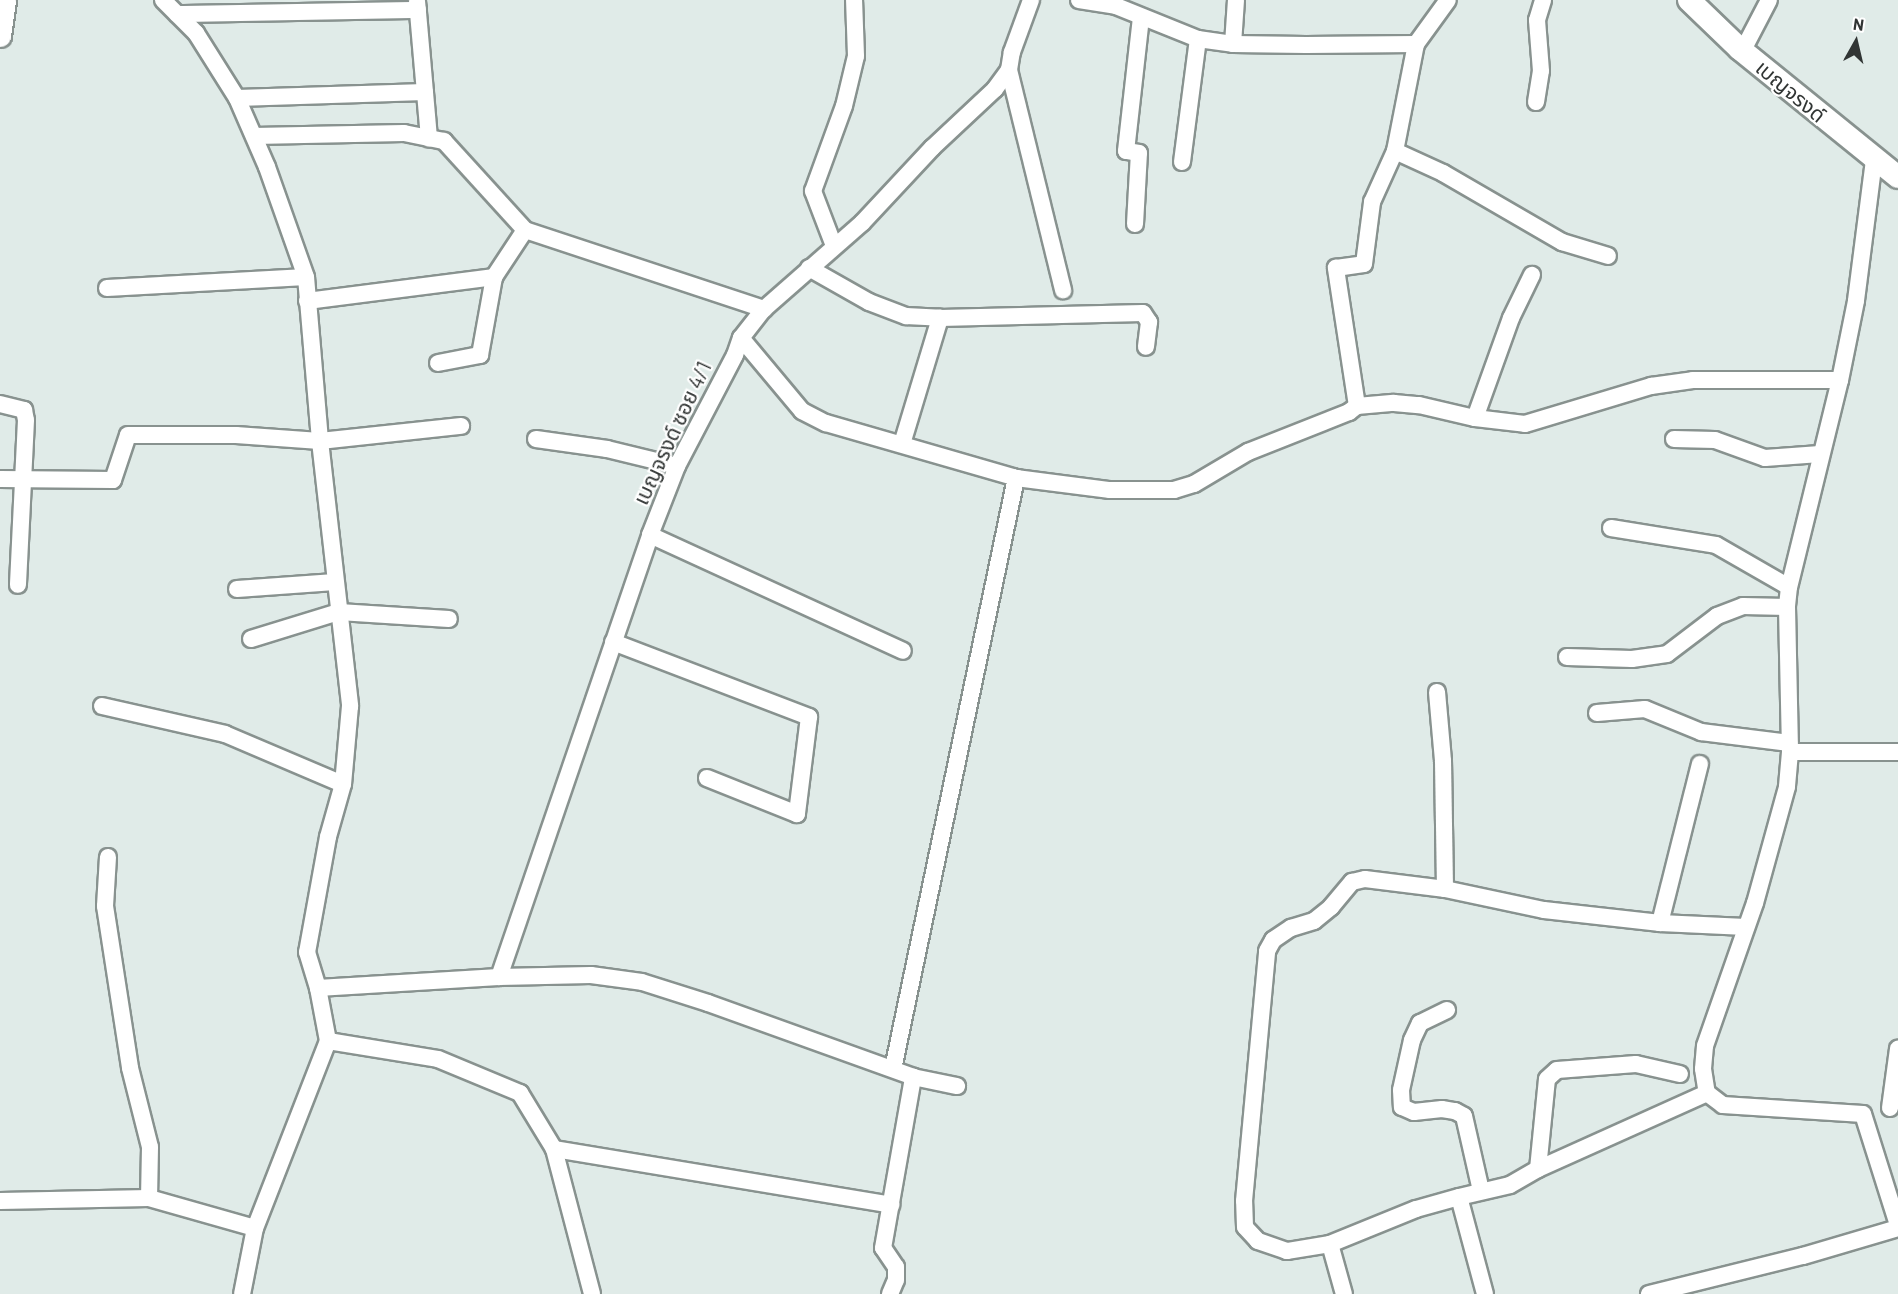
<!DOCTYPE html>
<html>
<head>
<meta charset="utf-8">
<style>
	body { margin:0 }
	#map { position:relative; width:1898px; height:1294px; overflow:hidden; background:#e0ebe8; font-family:Barlow,"Noto Sans Thai",sans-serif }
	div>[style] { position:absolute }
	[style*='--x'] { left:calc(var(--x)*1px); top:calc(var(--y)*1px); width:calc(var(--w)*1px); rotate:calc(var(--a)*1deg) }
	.roads { filter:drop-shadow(2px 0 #88928f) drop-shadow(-2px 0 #88928f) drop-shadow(0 2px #88928f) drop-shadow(0 -2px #88928f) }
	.street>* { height:16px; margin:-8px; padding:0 8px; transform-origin:8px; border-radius:8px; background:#fff }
	.secondary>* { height:22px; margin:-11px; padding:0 11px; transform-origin:11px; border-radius:11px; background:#fff }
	span { translate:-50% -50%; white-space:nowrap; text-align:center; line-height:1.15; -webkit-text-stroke:4.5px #fff; paint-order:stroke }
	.street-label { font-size:21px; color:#313534 }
	.north { position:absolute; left:1826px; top:12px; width:60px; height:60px; -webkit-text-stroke:4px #fff; paint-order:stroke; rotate:8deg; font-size:16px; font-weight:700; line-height:24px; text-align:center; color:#313534 }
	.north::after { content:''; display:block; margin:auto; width:21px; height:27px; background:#313534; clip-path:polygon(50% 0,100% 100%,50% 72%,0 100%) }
</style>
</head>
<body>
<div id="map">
	<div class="roads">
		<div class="street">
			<div style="--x:163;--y:0;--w:47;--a:45"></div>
			<div style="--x:196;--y:33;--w:77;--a:57.8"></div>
			<div style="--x:237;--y:98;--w:75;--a:66.5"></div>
			<div style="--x:267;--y:167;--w:117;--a:70.5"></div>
			<div style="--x:306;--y:277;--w:165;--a:85.1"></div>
			<div style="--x:320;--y:441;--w:267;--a:83.5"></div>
			<div style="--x:350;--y:706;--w:78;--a:95.1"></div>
			<div style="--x:343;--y:784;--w:55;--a:105.8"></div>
			<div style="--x:328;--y:837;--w:117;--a:100.3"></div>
			<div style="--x:307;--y:952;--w:38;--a:73"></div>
			<div style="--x:318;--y:988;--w:54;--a:79.3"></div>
			<div style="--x:328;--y:1041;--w:201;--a:111.3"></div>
			<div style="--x:255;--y:1228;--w:67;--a:101.1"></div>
			<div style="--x:1079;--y:0;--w:37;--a:9"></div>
			<div style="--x:1116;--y:6;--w:88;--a:21.9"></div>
			<div style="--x:1198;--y:39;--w:35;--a:8"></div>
			<div style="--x:1233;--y:44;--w:73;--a:0.8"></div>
			<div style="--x:1306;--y:45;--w:110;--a:-0.5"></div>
			<div style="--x:1416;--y:44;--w:54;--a:-54"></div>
			<div style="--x:417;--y:1;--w:138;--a:85"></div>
			<div style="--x:177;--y:14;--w:241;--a:-1"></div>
			<div style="--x:1233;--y:44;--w:44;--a:-86.1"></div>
			<div style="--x:1743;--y:50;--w:56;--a:-62.5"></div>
			<div style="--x:1009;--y:70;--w:227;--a:76.2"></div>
			<div style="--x:237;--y:98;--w:188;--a:-1.8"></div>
			<div style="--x:1536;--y:102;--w:31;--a:-81"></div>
			<div style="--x:1541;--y:71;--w:51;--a:-94.5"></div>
			<div style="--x:1537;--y:20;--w:21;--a:-73"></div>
			<div style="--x:254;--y:136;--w:150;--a:-1.1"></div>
			<div style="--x:404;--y:133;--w:41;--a:11.3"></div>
			<div style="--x:444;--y:141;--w:120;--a:47.7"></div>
			<div style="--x:525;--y:230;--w:252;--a:18.3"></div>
			<div style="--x:1395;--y:151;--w:53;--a:24.6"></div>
			<div style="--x:1443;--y:173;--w:138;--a:30.1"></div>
			<div style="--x:1562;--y:242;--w:48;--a:16.9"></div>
			<div style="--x:1874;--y:160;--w:142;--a:97.3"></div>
			<div style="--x:1856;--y:301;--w:81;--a:101.4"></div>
			<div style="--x:1840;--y:380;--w:213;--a:103.8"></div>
			<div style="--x:1789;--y:587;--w:20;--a:96"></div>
			<div style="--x:1787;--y:607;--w:145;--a:88.8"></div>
			<div style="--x:1790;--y:752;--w:35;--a:95"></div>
			<div style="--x:1787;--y:787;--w:120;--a:105.4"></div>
			<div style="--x:1755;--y:903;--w:151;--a:109.3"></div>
			<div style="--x:1705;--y:1046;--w:23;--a:95"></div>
			<div style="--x:1703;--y:1069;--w:24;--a:81"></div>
			<div style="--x:1707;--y:1093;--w:20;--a:37"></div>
			<div style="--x:1723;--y:1105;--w:140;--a:3.7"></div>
			<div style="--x:1863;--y:1114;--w:116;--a:72.5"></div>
			<div style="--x:1182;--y:162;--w:124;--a:-82.6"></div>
			<div style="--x:1135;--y:224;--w:71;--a:-86.8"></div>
			<div style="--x:1139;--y:153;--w:13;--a:-171"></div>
			<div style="--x:1126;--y:151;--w:134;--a:-83.6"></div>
			<div style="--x:834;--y:246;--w:59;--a:-110.9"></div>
			<div style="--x:813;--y:191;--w:90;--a:-70"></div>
			<div style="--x:844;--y:106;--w:51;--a:-76.5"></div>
			<div style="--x:856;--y:56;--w:56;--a:-92"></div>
			<div style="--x:809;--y:268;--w:69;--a:29.5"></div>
			<div style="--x:869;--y:302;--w:40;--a:21"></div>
			<div style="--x:906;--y:316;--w:34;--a:3"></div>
			<div style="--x:940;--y:318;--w:203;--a:-1.4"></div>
			<div style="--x:1143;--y:313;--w:11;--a:56"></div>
			<div style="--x:1149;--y:322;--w:25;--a:97"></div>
			<div style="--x:107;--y:288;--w:199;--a:-3.2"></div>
			<div style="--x:307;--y:301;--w:189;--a:-7.3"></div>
			<div style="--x:741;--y:338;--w:95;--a:50.1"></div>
			<div style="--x:802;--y:411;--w:27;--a:27"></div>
			<div style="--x:826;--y:423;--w:198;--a:16.1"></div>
			<div style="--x:1016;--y:478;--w:95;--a:7.3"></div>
			<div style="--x:1110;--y:490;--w:64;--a:0"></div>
			<div style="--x:1174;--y:490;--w:21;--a:-17"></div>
			<div style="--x:1194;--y:484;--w:63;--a:-30.7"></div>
			<div style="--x:1248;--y:452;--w:109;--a:-21.6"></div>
			<div style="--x:1349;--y:412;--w:10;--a:-37"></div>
			<div style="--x:1357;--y:406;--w:37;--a:-5"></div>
			<div style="--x:1394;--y:403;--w:25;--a:5"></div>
			<div style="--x:1419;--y:405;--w:57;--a:13.1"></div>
			<div style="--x:1475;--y:418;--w:50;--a:6.8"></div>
			<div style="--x:1525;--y:424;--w:132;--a:-16.8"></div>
			<div style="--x:1651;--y:386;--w:42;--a:-8.1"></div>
			<div style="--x:1693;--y:380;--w:147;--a:0"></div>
			<div style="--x:438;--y:363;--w:43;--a:-10.8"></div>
			<div style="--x:480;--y:355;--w:79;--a:-79.8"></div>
			<div style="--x:494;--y:277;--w:56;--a:-56.6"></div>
			<div style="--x:0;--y:404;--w:25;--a:14"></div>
			<div style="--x:24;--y:410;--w:10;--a:79"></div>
			<div style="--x:26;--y:420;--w:165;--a:92.8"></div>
			<div style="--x:1357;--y:406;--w:140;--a:-98.7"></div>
			<div style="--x:1336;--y:268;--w:28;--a:-8"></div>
			<div style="--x:1364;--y:264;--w:63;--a:-82.6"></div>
			<div style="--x:1372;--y:202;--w:56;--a:-65.7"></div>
			<div style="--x:1395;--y:151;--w:109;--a:-78.9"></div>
			<div style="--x:1475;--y:418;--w:106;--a:-70.2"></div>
			<div style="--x:1511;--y:318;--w:48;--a:-64"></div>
			<div style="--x:536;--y:439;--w:72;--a:8"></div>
			<div style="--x:607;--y:449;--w:72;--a:13.7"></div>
			<div style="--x:1674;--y:439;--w:41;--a:1.4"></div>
			<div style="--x:1715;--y:440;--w:53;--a:19.8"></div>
			<div style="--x:1765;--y:458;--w:55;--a:-4.2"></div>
			<div style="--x:902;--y:444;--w:132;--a:-73.2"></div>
			<div style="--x:0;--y:479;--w:113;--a:0.5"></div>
			<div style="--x:113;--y:480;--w:47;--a:-71.6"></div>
			<div style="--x:128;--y:435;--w:108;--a:0"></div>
			<div style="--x:236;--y:435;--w:84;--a:4.1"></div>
			<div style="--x:320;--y:441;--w:142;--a:-6.1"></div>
			<div style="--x:1611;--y:528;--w:106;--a:9.2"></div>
			<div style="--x:1716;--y:545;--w:84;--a:29.9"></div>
			<div style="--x:650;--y:535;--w:278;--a:24.6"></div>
			<div style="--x:237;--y:589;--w:98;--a:-4.1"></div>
			<div style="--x:251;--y:639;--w:92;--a:-17.1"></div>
			<div style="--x:339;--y:612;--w:110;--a:3.6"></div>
			<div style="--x:613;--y:642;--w:210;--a:20.9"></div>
			<div style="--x:809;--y:717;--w:98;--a:97.1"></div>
			<div style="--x:797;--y:814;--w:97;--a:-158.2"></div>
			<div style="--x:1567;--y:657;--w:65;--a:1.8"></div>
			<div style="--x:1632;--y:659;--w:35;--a:-8"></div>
			<div style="--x:1667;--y:654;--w:63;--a:-37.2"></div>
			<div style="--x:1717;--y:616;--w:28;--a:-21"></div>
			<div style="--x:1743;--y:606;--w:44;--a:1.3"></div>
			<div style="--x:1437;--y:692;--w:69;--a:85"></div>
			<div style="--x:1443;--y:761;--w:128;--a:89.1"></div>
			<div style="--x:102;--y:706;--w:126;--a:12.8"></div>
			<div style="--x:225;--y:734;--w:128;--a:23"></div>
			<div style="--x:1597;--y:713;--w:48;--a:-4.8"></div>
			<div style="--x:1645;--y:709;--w:61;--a:22.3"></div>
			<div style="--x:1701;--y:732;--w:89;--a:7.1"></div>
			<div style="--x:1790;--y:752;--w:108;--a:0"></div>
			<div style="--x:108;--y:857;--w:49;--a:93.5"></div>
			<div style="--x:105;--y:906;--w:164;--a:81.2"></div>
			<div style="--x:130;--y:1068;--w:81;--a:75.8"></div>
			<div style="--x:150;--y:1147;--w:51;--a:91.1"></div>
			<div style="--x:1660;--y:923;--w:164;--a:-75.9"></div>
			<div style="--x:499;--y:977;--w:467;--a:-71.1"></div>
			<div style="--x:650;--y:535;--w:74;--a:-68.6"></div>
			<div style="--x:677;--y:466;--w:125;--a:-62.4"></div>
			<div style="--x:735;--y:355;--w:18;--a:-71"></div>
			<div style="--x:741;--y:338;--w:37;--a:-52"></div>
			<div style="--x:764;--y:309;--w:130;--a:-41.3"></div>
			<div style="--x:862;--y:223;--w:103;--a:-47"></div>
			<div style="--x:932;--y:148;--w:86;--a:-43.1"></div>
			<div style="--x:995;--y:89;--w:24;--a:-54"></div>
			<div style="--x:1009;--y:70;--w:18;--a:-81"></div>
			<div style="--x:1012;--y:52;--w:55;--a:-69.9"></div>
			<div style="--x:318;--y:988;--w:181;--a:-3.5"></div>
			<div style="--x:499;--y:977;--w:92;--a:-1.2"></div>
			<div style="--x:591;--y:975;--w:51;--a:7.8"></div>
			<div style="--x:642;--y:982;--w:69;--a:17.7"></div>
			<div style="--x:708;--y:1003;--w:218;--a:19.8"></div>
			<div style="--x:913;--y:1077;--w:45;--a:11.6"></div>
			<div style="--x:1447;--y:1010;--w:30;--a:154"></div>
			<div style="--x:1420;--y:1023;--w:19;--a:115"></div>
			<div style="--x:1412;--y:1040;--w:51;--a:102.4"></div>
			<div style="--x:1401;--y:1090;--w:17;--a:87"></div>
			<div style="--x:1402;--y:1107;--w:13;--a:23"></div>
			<div style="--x:1414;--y:1112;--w:28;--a:-6"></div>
			<div style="--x:1442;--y:1109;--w:13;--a:9"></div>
			<div style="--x:1455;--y:1111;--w:10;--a:29"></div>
			<div style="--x:1464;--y:1116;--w:77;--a:77.2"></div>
			<div style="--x:328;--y:1041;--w:111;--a:9.3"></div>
			<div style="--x:438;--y:1059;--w:89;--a:22.5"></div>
			<div style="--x:520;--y:1093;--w:66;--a:58.7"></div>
			<div style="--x:554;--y:1149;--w:150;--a:75.3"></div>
			<div style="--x:893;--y:1069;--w:604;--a:-78.24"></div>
			<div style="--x:1890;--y:1108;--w:60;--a:-82.3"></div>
			<div style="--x:554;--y:1149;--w:342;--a:9.4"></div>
			<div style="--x:1538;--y:1169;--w:90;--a:-84.3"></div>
			<div style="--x:1547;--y:1079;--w:13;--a:-42"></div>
			<div style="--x:1557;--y:1070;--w:79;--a:-4.3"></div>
			<div style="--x:1636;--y:1064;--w:45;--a:12.8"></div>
			<div style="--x:1459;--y:1197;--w:45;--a:164.4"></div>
			<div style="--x:1416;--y:1209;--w:93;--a:157.9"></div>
			<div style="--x:1330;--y:1244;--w:44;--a:170.8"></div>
			<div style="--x:1287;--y:1251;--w:31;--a:-161"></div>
			<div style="--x:1258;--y:1241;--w:19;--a:-133"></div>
			<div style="--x:1245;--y:1227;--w:26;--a:-92"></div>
			<div style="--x:1244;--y:1201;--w:251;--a:-84.7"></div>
			<div style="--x:1267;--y:951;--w:13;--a:-61"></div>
			<div style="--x:1273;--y:940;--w:22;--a:-34"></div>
			<div style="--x:1291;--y:928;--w:24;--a:-17"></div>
			<div style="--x:1314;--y:921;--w:22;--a:-39"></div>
			<div style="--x:1331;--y:907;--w:33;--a:-50"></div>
			<div style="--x:1352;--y:882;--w:13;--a:-13"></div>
			<div style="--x:1365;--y:879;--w:81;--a:7.1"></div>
			<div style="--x:1445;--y:889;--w:101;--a:12"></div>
			<div style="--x:1544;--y:910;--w:117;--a:6.4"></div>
			<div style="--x:1660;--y:923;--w:86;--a:2.7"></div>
			<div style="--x:0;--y:1201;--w:149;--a:-1.2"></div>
			<div style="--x:149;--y:1198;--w:110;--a:15.8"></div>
			<div style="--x:1330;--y:1244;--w:52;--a:74.4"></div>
			<div style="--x:890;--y:1294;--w:15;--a:-67"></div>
			<div style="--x:896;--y:1280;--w:13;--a:-90"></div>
			<div style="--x:896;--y:1267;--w:23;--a:-124"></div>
			<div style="--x:883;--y:1248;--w:174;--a:-80"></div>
			<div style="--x:1485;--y:1294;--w:100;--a:-105"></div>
			<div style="--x:1459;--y:1197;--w:52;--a:-13.2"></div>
			<div style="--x:1510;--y:1185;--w:32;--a:-30"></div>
			<div style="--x:1538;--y:1169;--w:185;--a:-24.2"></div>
			<div style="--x:1649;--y:1294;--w:159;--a:-13.9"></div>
			<div style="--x:1803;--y:1256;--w:99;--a:-16.4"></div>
		</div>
		<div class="secondary">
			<div style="--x:1689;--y:0;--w:71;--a:43.9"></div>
			<div style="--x:1740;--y:49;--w:203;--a:39"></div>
			<div style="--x:0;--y:36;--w:36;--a:-82"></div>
		</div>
	</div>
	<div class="street-label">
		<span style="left:1791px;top:91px;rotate:40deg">เบญจรงด์</span>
		<span style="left:672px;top:433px;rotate:-65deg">เบญจรงด์ ซอย 4/1</span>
	</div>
	<div class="north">N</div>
</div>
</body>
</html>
